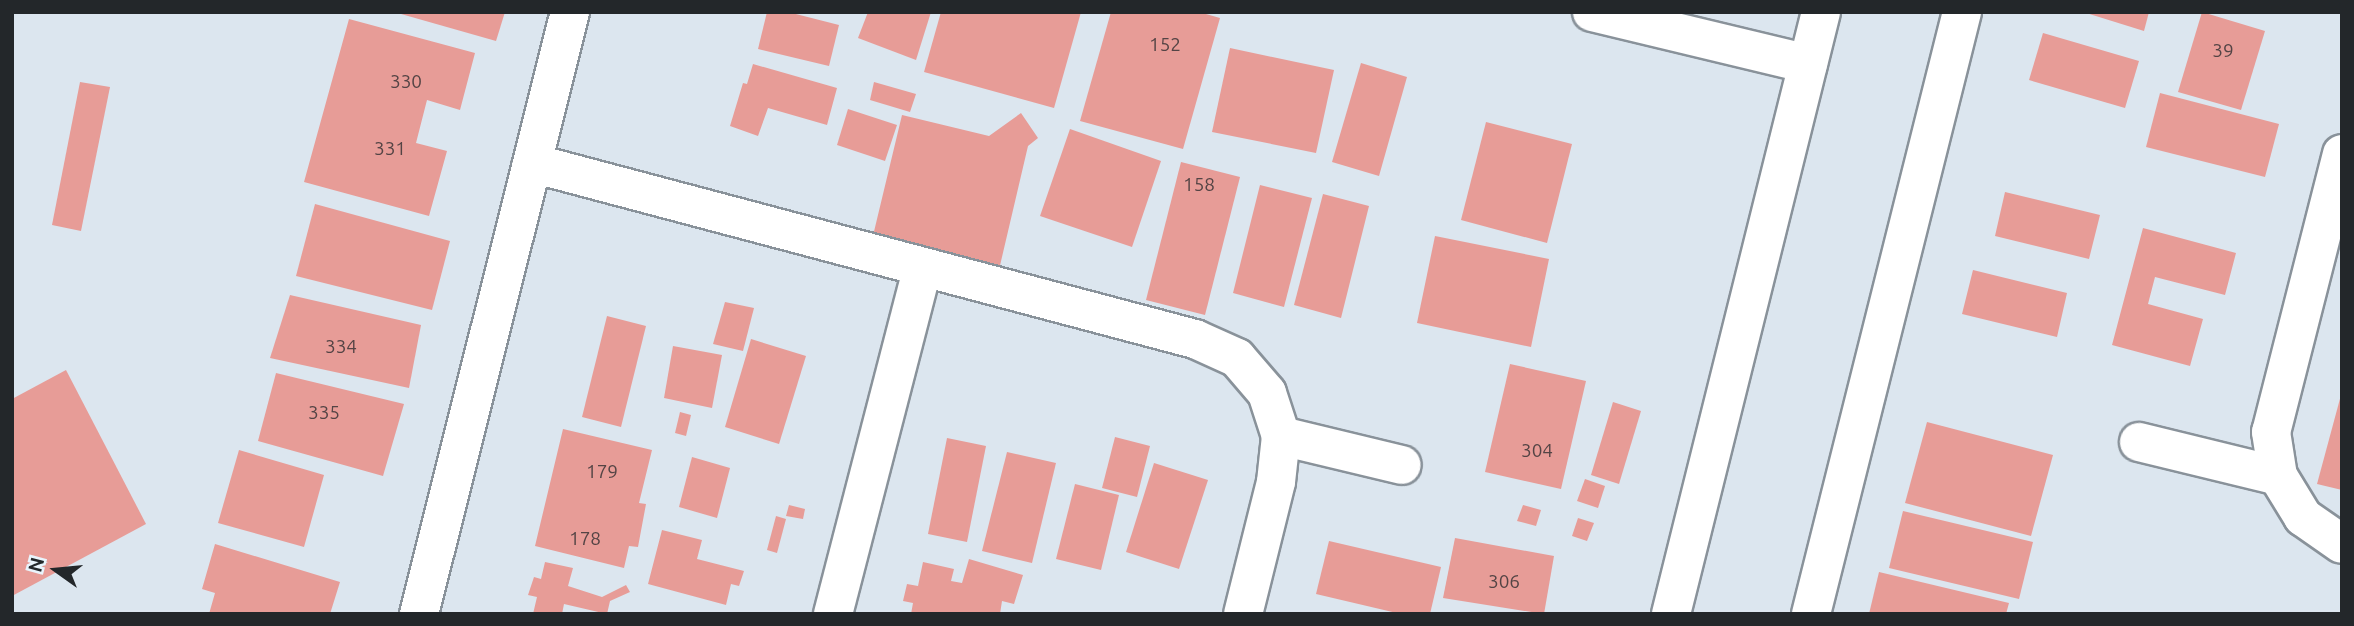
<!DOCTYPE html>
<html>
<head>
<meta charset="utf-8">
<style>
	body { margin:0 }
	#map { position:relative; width:2354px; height:626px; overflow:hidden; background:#dce6ef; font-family:Ubuntu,sans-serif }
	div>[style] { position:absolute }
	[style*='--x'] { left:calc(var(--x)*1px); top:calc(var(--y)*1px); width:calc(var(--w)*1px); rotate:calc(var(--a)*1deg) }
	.building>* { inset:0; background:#e79c97 }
	.roads { filter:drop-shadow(2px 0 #89929a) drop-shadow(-2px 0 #89929a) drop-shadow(0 2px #89929a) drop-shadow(0 -2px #89929a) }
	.minor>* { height:38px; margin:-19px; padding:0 19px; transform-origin:19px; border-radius:19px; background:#fff }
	span { translate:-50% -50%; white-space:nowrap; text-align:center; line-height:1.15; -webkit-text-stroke:7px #e9f4fc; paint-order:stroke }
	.number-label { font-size:19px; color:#544445 }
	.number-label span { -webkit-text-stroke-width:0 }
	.frame { position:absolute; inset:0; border:14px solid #23272a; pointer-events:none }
	.north { position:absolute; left:21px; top:535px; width:70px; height:70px; -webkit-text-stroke:5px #e9f4fc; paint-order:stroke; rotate:285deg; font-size:19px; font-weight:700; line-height:28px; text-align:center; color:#23272a }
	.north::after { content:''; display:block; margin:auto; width:24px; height:32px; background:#23272a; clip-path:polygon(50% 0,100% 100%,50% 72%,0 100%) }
</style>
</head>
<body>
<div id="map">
	<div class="building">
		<div style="clip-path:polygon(394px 12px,505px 12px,496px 41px)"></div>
		<div style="clip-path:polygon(767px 12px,788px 12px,839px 25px,829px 66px,758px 49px)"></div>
		<div style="clip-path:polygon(868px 12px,931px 12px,916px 60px,858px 38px)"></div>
		<div style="clip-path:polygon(941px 12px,1081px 12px,1054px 108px,924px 72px)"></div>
		<div style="clip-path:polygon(1111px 12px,1199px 12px,1220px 18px,1183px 149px,1080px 121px)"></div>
		<div style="clip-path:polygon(2083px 12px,2149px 12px,2144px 31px)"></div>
		<div style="clip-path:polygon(2202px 12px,2265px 31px,2241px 110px,2178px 92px)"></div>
		<div style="clip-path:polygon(349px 19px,475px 53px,460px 110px,427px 100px,416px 143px,447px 151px,429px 216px,304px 182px)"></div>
		<div style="clip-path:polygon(2043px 33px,2139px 61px,2125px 108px,2029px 80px)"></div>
		<div style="clip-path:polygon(1230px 48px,1334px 70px,1316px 153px,1212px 132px)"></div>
		<div style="clip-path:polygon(1361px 63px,1407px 77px,1379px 176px,1332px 162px)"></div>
		<div style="clip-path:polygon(753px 64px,837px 88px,827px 125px,768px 108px,758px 136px,730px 126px,743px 83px,747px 84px)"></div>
		<div style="clip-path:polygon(80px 82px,110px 87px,81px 231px,52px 225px)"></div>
		<div style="clip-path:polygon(874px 82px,916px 94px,910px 112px,870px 100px)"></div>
		<div style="clip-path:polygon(2160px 93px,2279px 124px,2265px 177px,2146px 147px)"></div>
		<div style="clip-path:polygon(848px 109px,897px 125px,885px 161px,837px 145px)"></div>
		<div style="clip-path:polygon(1021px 113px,1038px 138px,1028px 146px,998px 274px,871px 244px,902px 115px,989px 136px)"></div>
		<div style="clip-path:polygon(1486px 122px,1572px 144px,1547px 243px,1461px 220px)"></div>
		<div style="clip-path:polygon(1070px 129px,1161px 161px,1132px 247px,1040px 216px)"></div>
		<div style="clip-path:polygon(1181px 162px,1240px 177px,1205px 315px,1146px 300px)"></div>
		<div style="clip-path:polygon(1260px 185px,1312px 198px,1284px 307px,1233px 293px)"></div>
		<div style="clip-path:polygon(2005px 192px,2100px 215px,2089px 259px,1995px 236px)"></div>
		<div style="clip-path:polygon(1323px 194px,1369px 206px,1341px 318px,1294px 305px)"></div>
		<div style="clip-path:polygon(315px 204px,450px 241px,432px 310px,296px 276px)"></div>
		<div style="clip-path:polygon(2143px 228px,2236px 253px,2225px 295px,2155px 277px,2148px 304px,2203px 319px,2190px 366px,2112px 345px)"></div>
		<div style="clip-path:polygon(1435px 236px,1549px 259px,1531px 347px,1417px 323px)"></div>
		<div style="clip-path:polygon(1973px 270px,2067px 293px,2057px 337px,1962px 314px)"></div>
		<div style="clip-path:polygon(290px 295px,421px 325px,409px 388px,270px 358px)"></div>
		<div style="clip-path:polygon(725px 302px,754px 308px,743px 351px,713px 344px)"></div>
		<div style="clip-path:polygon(607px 316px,646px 326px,621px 427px,582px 417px)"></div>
		<div style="clip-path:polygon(751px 339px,806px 356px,779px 444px,725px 427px)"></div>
		<div style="clip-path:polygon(673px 346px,722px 355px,712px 408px,664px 398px)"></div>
		<div style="clip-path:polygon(1510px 364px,1586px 381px,1561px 489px,1485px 472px)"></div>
		<div style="clip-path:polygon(66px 370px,146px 524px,12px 596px,12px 399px)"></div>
		<div style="clip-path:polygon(276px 373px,404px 404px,383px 476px,258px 441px)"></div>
		<div style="clip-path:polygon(2341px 395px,2342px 395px,2342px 490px,2317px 484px)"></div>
		<div style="clip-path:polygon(1613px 402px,1641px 411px,1619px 484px,1591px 475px)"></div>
		<div style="clip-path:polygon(680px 412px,691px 415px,686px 436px,675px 433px)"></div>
		<div style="clip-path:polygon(1927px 422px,2053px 455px,2031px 536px,1905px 503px)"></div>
		<div style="clip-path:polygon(563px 429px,652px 450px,639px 503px,646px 504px,638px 547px,629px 546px,624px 568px,535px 546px)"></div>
		<div style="clip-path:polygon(1115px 437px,1150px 446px,1137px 497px,1102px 488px)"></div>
		<div style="clip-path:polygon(947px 438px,986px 446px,967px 542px,928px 534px)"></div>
		<div style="clip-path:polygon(239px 450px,324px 475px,304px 547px,218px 523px)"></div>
		<div style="clip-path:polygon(1007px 452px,1056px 463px,1032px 563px,982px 551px)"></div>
		<div style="clip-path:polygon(692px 457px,730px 468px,717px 518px,679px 507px)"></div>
		<div style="clip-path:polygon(1154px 463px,1208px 480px,1179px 569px,1126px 552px)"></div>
		<div style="clip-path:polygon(1585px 479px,1605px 486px,1598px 508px,1577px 501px)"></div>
		<div style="clip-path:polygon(1075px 484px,1119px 495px,1101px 570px,1056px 559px)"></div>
		<div style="clip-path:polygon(789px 505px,805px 509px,803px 519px,786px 516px)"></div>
		<div style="clip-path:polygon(1523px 505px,1541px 510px,1536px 526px,1517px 521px)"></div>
		<div style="clip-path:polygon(1903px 511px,2033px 542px,2019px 599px,1889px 568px)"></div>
		<div style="clip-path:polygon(776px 516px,786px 519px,777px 553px,767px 550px)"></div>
		<div style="clip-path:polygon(1578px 518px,1594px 523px,1587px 541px,1572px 536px)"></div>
		<div style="clip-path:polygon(662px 530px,702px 540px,697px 559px,744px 571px,739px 586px,731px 584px,726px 605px,648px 584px)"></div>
		<div style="clip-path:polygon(1455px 538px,1554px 556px,1544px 614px,1443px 598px)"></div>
		<div style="clip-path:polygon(1329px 541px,1441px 567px,1430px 614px,1401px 614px,1316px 594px)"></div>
		<div style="clip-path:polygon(215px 544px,340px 582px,330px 614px,209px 614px,215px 593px,202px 589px)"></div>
		<div style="clip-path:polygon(969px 559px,1023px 575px,1014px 604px,1002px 601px,1000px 614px,911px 614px,913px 603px,903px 601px,907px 584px,918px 586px,923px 562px,954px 569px,951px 581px,962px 583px)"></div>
		<div style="clip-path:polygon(545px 562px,573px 568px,568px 586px,602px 597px,626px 585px,630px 592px,610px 601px,607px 614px,564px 604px,562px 614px,533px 614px,537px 597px,528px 595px,534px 577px,541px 579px)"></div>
		<div style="clip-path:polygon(1879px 572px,2009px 603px,2006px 614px,1869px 614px)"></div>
	</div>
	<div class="roads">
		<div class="minor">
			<div style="--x:1592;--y:12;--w:222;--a:13.5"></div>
			<div style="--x:2342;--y:154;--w:287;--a:104.3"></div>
			<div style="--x:2271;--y:432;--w:45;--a:81"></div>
			<div style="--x:2278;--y:476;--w:48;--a:58.6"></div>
			<div style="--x:2303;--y:517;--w:47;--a:34.7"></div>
			<div style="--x:532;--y:163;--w:686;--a:14.87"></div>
			<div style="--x:1195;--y:339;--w:46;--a:24.3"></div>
			<div style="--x:1237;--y:358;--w:46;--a:49.4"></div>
			<div style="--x:1267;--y:393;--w:45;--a:72"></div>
			<div style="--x:1281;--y:436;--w:46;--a:96.2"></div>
			<div style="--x:1276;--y:482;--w:136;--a:104"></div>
			<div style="--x:1281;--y:436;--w:124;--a:13.5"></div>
			<div style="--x:2139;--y:442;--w:143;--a:13.7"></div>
			<div style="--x:419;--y:614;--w:621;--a:-75.92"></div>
			<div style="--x:833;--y:614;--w:358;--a:-75.5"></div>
			<div style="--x:1671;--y:614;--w:620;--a:-76.01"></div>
			<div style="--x:1811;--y:614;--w:621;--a:-75.92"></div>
		</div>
	</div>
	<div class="number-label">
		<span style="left:1165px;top:45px">152</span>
		<span style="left:2223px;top:51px">39</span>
		<span style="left:406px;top:82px">330</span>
		<span style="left:390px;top:149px">331</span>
		<span style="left:1199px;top:185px">158</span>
		<span style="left:341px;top:347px">334</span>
		<span style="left:324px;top:413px">335</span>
		<span style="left:1537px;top:451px">304</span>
		<span style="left:602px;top:472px">179</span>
		<span style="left:585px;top:539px">178</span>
		<span style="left:1504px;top:582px">306</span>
	</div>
	<div class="frame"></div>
	<div class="north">N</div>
</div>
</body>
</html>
